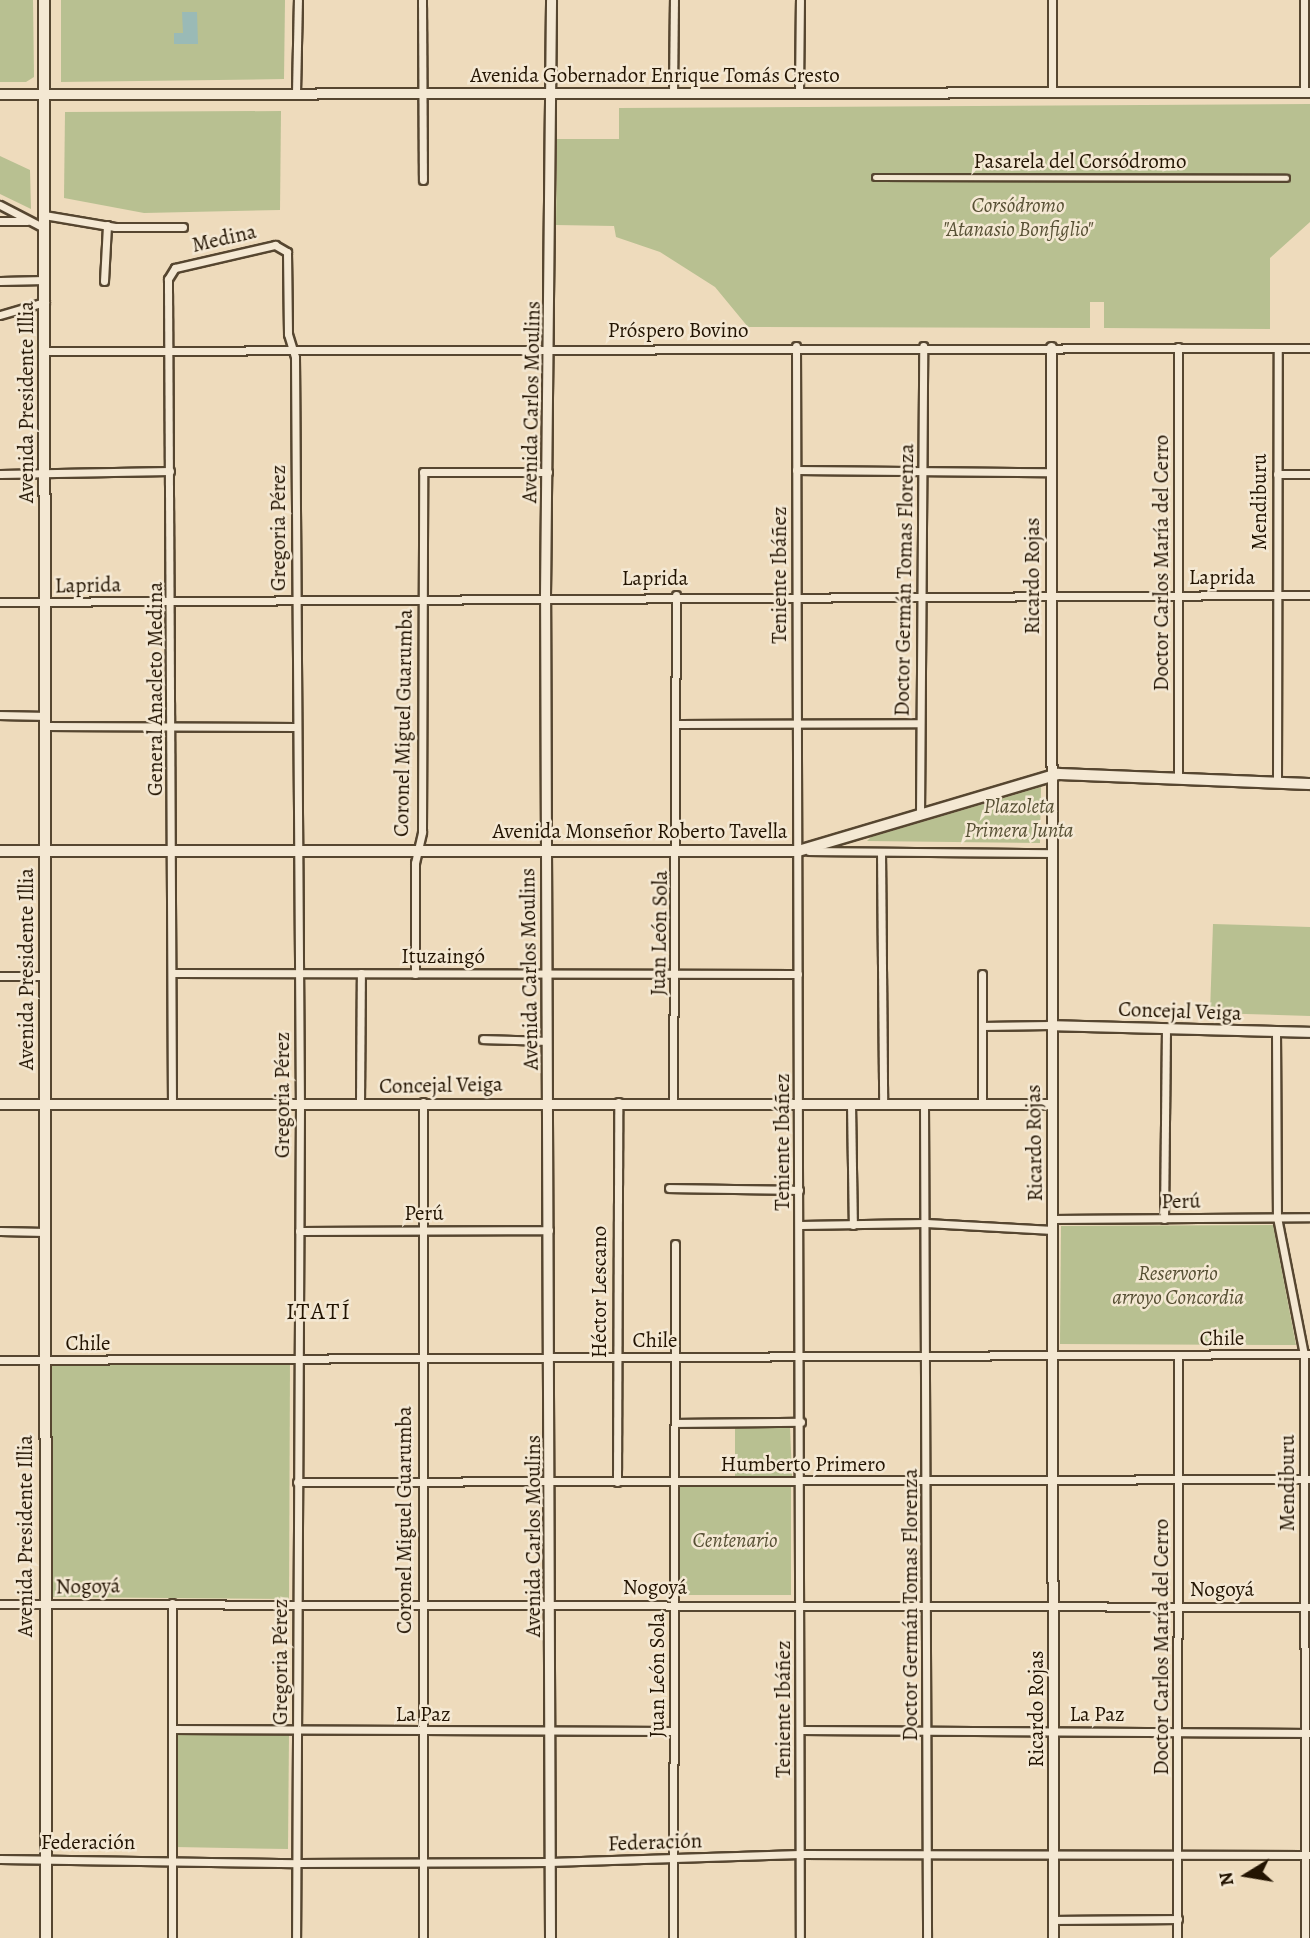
<!DOCTYPE html>
<html>
<head>
<meta charset="utf-8">
<style>
	body { margin:0 }
	#map { position:relative; width:1310px; height:1938px; overflow:hidden; background:#eedbbc; font-family:Alegreya,serif }
	div>[style] { position:absolute }
	[style*='--x'] { left:calc(var(--x)*1px); top:calc(var(--y)*1px); width:calc(var(--w)*1px); rotate:calc(var(--a)*1deg) }
	.green>* { inset:0; background:#b8c091 }
	.water>* { inset:0; background:#9abab6 }
	.roads { filter:drop-shadow(2px 0 #564630) drop-shadow(-2px 0 #564630) drop-shadow(0 2px #564630) drop-shadow(0 -2px #564630) }
	.pedestrian>* { height:5px; margin:-2.5px; padding:0 2.5px; transform-origin:2.5px; border-radius:2.5px; background:#f4e8d3 }
	.minor>* { height:7px; margin:-3.5px; padding:0 3.5px; transform-origin:3.5px; border-radius:3.5px; background:#f4e8d3 }
	.tertiary>* { height:9px; margin:-4.5px; padding:0 4.5px; transform-origin:4.5px; border-radius:4.5px; background:#f4e8d3 }
	.secondary>* { height:10px; margin:-5px; padding:0 5px; transform-origin:5px; border-radius:5px; background:#f4e8d3 }
	span { translate:-50% -50%; white-space:nowrap; text-align:center; line-height:1.15; -webkit-text-stroke:5px #f4e8d3; paint-order:stroke }
	.street-label { font-size:21px; color:#231402 }
	.park-label { font-size:21px; color:#575034; font-style:italic }
	.quarter-label { font-size:24px; color:#231402; letter-spacing:2px }
	.north { position:absolute; left:1212px; top:1840px; width:70px; height:70px; -webkit-text-stroke:5px #f4e8d3; paint-order:stroke; rotate:259deg; font-size:19px; font-weight:700; line-height:28px; text-align:center; color:#231402 }
	.north::after { content:''; display:block; margin:auto; width:24px; height:32px; background:#231402; clip-path:polygon(50% 0,100% 100%,50% 72%,0 100%) }
</style>
</head>
<body>
<div id="map">
	<div class="green">
		<div style="clip-path:polygon(0 0,33px 0,34px 77px,26px 82px,0 82px)"></div>
		<div style="clip-path:polygon(61px 0,285px 0,284px 79px,61px 82px)"></div>
		<div style="clip-path:polygon(1310px 104px,1310px 222px,1270px 258px,1270px 329px,1104px 328px,1104px 302px,1090px 302px,1090px 328px,748px 327px,715px 287px,660px 252px,616px 237px,614px 226px,556px 225px,557px 139px,619px 139px,619px 108px)"></div>
		<div style="clip-path:polygon(281px 111px,280px 210px,144px 213px,64px 198px,65px 112px)"></div>
		<div style="clip-path:polygon(0 156px,30px 170px,31px 209px,0 194px)"></div>
		<div style="clip-path:polygon(1041px 787px,1040px 843px,867px 841px,871px 837px)"></div>
		<div style="clip-path:polygon(1213px 924px,1310px 927px,1310px 1016px,1210px 1013px)"></div>
		<div style="clip-path:polygon(1273px 1225px,1296px 1345px,1060px 1344px,1061px 1226px)"></div>
		<div style="clip-path:polygon(52px 1358px,290px 1359px,289px 1599px,51px 1597px)"></div>
		<div style="clip-path:polygon(735px 1426px,790px 1427px,792px 1476px,735px 1479px)"></div>
		<div style="clip-path:polygon(678px 1485px,791px 1485px,791px 1595px,678px 1595px)"></div>
		<div style="clip-path:polygon(176px 1732px,289px 1734px,288px 1849px,175px 1847px)"></div>
	</div>
	<div class="water">
		<div style="clip-path:polygon(182px 12px,197px 12px,198px 44px,174px 44px,174px 33px,183px 33px)"></div>
	</div>
	<div class="roads">
		<div class="pedestrian">
			<div style="--x:875;--y:177;--w:411;--a:0.1"></div>
		</div>
		<div class="minor">
			<div style="--x:422;--y:0;--w:180;--a:89.7"></div>
			<div style="--x:1304;--y:0;--w:92;--a:90"></div>
			<div style="--x:799;--y:92;--w:92;--a:-89.4"></div>
			<div style="--x:1052;--y:92;--w:92;--a:-90"></div>
			<div style="--x:296;--y:93;--w:93;--a:-88.8"></div>
			<div style="--x:673;--y:93;--w:93;--a:-89.4"></div>
			<div style="--x:0;--y:205;--w:50;--a:27.6"></div>
			<div style="--x:44;--y:215;--w:72;--a:9.6"></div>
			<div style="--x:115;--y:227;--w:68;--a:0"></div>
			<div style="--x:0;--y:221;--w:27;--a:0"></div>
			<div style="--x:0;--y:281;--w:45;--a:-1.3"></div>
			<div style="--x:104;--y:281;--w:56;--a:-86.9"></div>
			<div style="--x:0;--y:315;--w:47;--a:-16.1"></div>
			<div style="--x:796;--y:346;--w:1592;--a:89.86"></div>
			<div style="--x:45;--y:351;--w:1265;--a:-0.14"></div>
			<div style="--x:796;--y:470;--w:254;--a:0.5"></div>
			<div style="--x:0;--y:474;--w:170;--a:-1"></div>
			<div style="--x:1277;--y:474;--w:33;--a:0"></div>
			<div style="--x:0;--y:602;--w:1310;--a:-0.31"></div>
			<div style="--x:0;--y:715;--w:45;--a:1.3"></div>
			<div style="--x:677;--y:724;--w:243;--a:-0.2"></div>
			<div style="--x:45;--y:726;--w:252;--a:0.2"></div>
			<div style="--x:1178;--y:779;--w:432;--a:-90"></div>
			<div style="--x:1277;--y:783;--w:435;--a:-89.9"></div>
			<div style="--x:920;--y:815;--w:469;--a:-89.6"></div>
			<div style="--x:809;--y:851;--w:240;--a:0.5"></div>
			<div style="--x:881;--y:852;--w:252;--a:89.5"></div>
			<div style="--x:173;--y:973;--w:625;--a:0.09"></div>
			<div style="--x:415;--y:974;--w:111;--a:-90"></div>
			<div style="--x:415;--y:863;--w:32;--a:-77"></div>
			<div style="--x:422;--y:832;--w:360;--a:-89.8"></div>
			<div style="--x:423;--y:472;--w:125;--a:0"></div>
			<div style="--x:0;--y:976;--w:45;--a:0"></div>
			<div style="--x:982;--y:1026;--w:68;--a:-0.8"></div>
			<div style="--x:1276;--y:1031;--w:186;--a:89.7"></div>
			<div style="--x:1277;--y:1217;--w:140;--a:78.9"></div>
			<div style="--x:1304;--y:1354;--w:584;--a:89.9"></div>
			<div style="--x:483;--y:1039;--w:64;--a:1.8"></div>
			<div style="--x:423;--y:1102;--w:836;--a:90"></div>
			<div style="--x:360;--y:1103;--w:130;--a:-89.6"></div>
			<div style="--x:673;--y:1103;--w:508;--a:-89.66"></div>
			<div style="--x:172;--y:1104;--w:825;--a:-90.28"></div>
			<div style="--x:168;--y:279;--w:13;--a:-58"></div>
			<div style="--x:175;--y:268;--w:103;--a:-13"></div>
			<div style="--x:275;--y:245;--w:14;--a:30"></div>
			<div style="--x:287;--y:252;--w:82;--a:89.3"></div>
			<div style="--x:288;--y:334;--w:24;--a:73"></div>
			<div style="--x:295;--y:357;--w:747;--a:89.62"></div>
			<div style="--x:300;--y:1104;--w:834;--a:90.27"></div>
			<div style="--x:851;--y:1104;--w:121;--a:89.1"></div>
			<div style="--x:924;--y:1104;--w:834;--a:89.79"></div>
			<div style="--x:982;--y:1104;--w:130;--a:-90"></div>
			<div style="--x:669;--y:1188;--w:130;--a:0.9"></div>
			<div style="--x:1052;--y:1219;--w:258;--a:-0.4"></div>
			<div style="--x:1164;--y:1219;--w:191;--a:-89.4"></div>
			<div style="--x:800;--y:1225;--w:126;--a:-0.9"></div>
			<div style="--x:926;--y:1223;--w:127;--a:3.2"></div>
			<div style="--x:0;--y:1231;--w:45;--a:1.3"></div>
			<div style="--x:299;--y:1231;--w:250;--a:-0.2"></div>
			<div style="--x:0;--y:1360;--w:1310;--a:-0.26"></div>
			<div style="--x:675;--y:1423;--w:126;--a:-0.5"></div>
			<div style="--x:297;--y:1482;--w:1013;--a:-0.17"></div>
			<div style="--x:617;--y:1482;--w:380;--a:-89.8"></div>
			<div style="--x:0;--y:1604;--w:1310;--a:0.13"></div>
			<div style="--x:172;--y:1729;--w:502;--a:0.23"></div>
			<div style="--x:801;--y:1730;--w:509;--a:0.34"></div>
			<div style="--x:0;--y:1859;--w:297;--a:0.8"></div>
			<div style="--x:297;--y:1863;--w:252;--a:-0.2"></div>
			<div style="--x:549;--y:1862;--w:251;--a:-1.8"></div>
			<div style="--x:800;--y:1854;--w:510;--a:0.11"></div>
			<div style="--x:1053;--y:1920;--w:125;--a:-0.5"></div>
			<div style="--x:172;--y:1938;--w:335;--a:-90"></div>
			<div style="--x:673;--y:1938;--w:694;--a:-89.83"></div>
			<div style="--x:1177;--y:1938;--w:582;--a:-89.9"></div>
		</div>
		<div class="tertiary">
			<div style="--x:0;--y:94;--w:1310;--a:-0.09"></div>
			<div style="--x:1051;--y:347;--w:1591;--a:89.93"></div>
			<div style="--x:1050;--y:1025;--w:260;--a:1.5"></div>
			<div style="--x:0;--y:1104;--w:1051;--a:0"></div>
			<div style="--x:550;--y:1938;--w:1342;--a:-90.21"></div>
			<div style="--x:545;--y:596;--w:596;--a:-89.42"></div>
		</div>
		<div class="secondary">
			<div style="--x:44;--y:0;--w:1938;--a:89.94"></div>
			<div style="--x:0;--y:851;--w:798;--a:0"></div>
			<div style="--x:798;--y:851;--w:271;--a:-16.5"></div>
			<div style="--x:1058;--y:774;--w:252;--a:2.3"></div>
		</div>
	</div>
	<div class="street-label">
		<span style="left:655px;top:75px">Avenida Gobernador Enrique Tomás Cresto</span>
		<span style="left:1080px;top:161px">Pasarela del Corsódromo</span>
		<span style="left:224px;top:238px;rotate:-13deg">Medina</span>
		<span style="left:678px;top:330px">Próspero Bovino</span>
		<span style="left:26px;top:402px;rotate:-90deg">Avenida Presidente Illia</span>
		<span style="left:531px;top:402px;rotate:-89deg">Avenida Carlos Moulins</span>
		<span style="left:1259px;top:502px;rotate:-90deg">Mendiburu</span>
		<span style="left:278px;top:528px;rotate:-90deg">Gregoria Pérez</span>
		<span style="left:1161px;top:563px;rotate:-90deg">Doctor Carlos María del Cerro</span>
		<span style="left:779px;top:575px;rotate:-90deg">Teniente Ibáñez</span>
		<span style="left:1032px;top:576px;rotate:-90deg">Ricardo Rojas</span>
		<span style="left:1222px;top:577px">Laprida</span>
		<span style="left:655px;top:578px">Laprida</span>
		<span style="left:904px;top:580px;rotate:-89deg">Doctor Germán Tomas Florenza</span>
		<span style="left:88px;top:585px;rotate:-1deg">Laprida</span>
		<span style="left:155px;top:689px;rotate:-90deg">General Anacleto Medina</span>
		<span style="left:403px;top:723px;rotate:-89deg">Coronel Miguel Guarumba</span>
		<span style="left:640px;top:831px">Avenida Monseñor Roberto Tavella</span>
		<span style="left:659px;top:933px;rotate:-89deg">Juan León Sola</span>
		<span style="left:443px;top:956px">Ituzaingó</span>
		<span style="left:26px;top:969px;rotate:-90deg">Avenida Presidente Illia</span>
		<span style="left:529px;top:969px;rotate:-91deg">Avenida Carlos Moulins</span>
		<span style="left:1180px;top:1011px;rotate:2deg">Concejal Veiga</span>
		<span style="left:441px;top:1085px;rotate:-1deg">Concejal Veiga</span>
		<span style="left:282px;top:1095px;rotate:-90deg">Gregoria Pérez</span>
		<span style="left:782px;top:1142px;rotate:-90deg">Teniente Ibáñez</span>
		<span style="left:1034px;top:1143px;rotate:-91deg">Ricardo Rojas</span>
		<span style="left:1181px;top:1201px;rotate:-1deg">Perú</span>
		<span style="left:424px;top:1213px">Perú</span>
		<span style="left:599px;top:1292px;rotate:-90deg">Héctor Lescano</span>
		<span style="left:1222px;top:1338px;rotate:-1deg">Chile</span>
		<span style="left:655px;top:1340px">Chile</span>
		<span style="left:88px;top:1343px">Chile</span>
		<span style="left:803px;top:1464px">Humberto Primero</span>
		<span style="left:1287px;top:1483px;rotate:-90deg">Mendiburu</span>
		<span style="left:404px;top:1520px;rotate:-90deg">Coronel Miguel Guarumba</span>
		<span style="left:25px;top:1536px;rotate:-90deg">Avenida Presidente Illia</span>
		<span style="left:533px;top:1536px;rotate:-90deg">Avenida Carlos Moulins</span>
		<span style="left:88px;top:1586px;rotate:-1deg">Nogoyá</span>
		<span style="left:655px;top:1587px">Nogoyá</span>
		<span style="left:1222px;top:1589px">Nogoyá</span>
		<span style="left:910px;top:1605px;rotate:-90deg">Doctor Germán Tomas Florenza</span>
		<span style="left:1161px;top:1647px;rotate:-90deg">Doctor Carlos María del Cerro</span>
		<span style="left:280px;top:1662px;rotate:-90deg">Gregoria Pérez</span>
		<span style="left:657px;top:1675px;rotate:-90deg">Juan León Sola</span>
		<span style="left:783px;top:1709px;rotate:-90deg">Teniente Ibáñez</span>
		<span style="left:1036px;top:1709px;rotate:-90deg">Ricardo Rojas</span>
		<span style="left:423px;top:1714px">La Paz</span>
		<span style="left:1097px;top:1714px">La Paz</span>
		<span style="left:88px;top:1842px">Federación</span>
		<span style="left:655px;top:1842px;rotate:-2deg">Federación</span>
	</div>
	<div class="park-label">
		<span style="left:1018px;top:217px">Corsódromo<br>"Atanasio Bonfiglio"</span>
		<span style="left:1019px;top:818px">Plazoleta<br>Primera Junta</span>
		<span style="left:1178px;top:1285px">Reservorio<br>arroyo Concordia</span>
		<span style="left:735px;top:1540px">Centenario</span>
	</div>
	<div class="quarter-label">
		<span style="left:319px;top:1312px">ITATÍ</span>
	</div>
	<div class="north">N</div>
</div>
</body>
</html>
